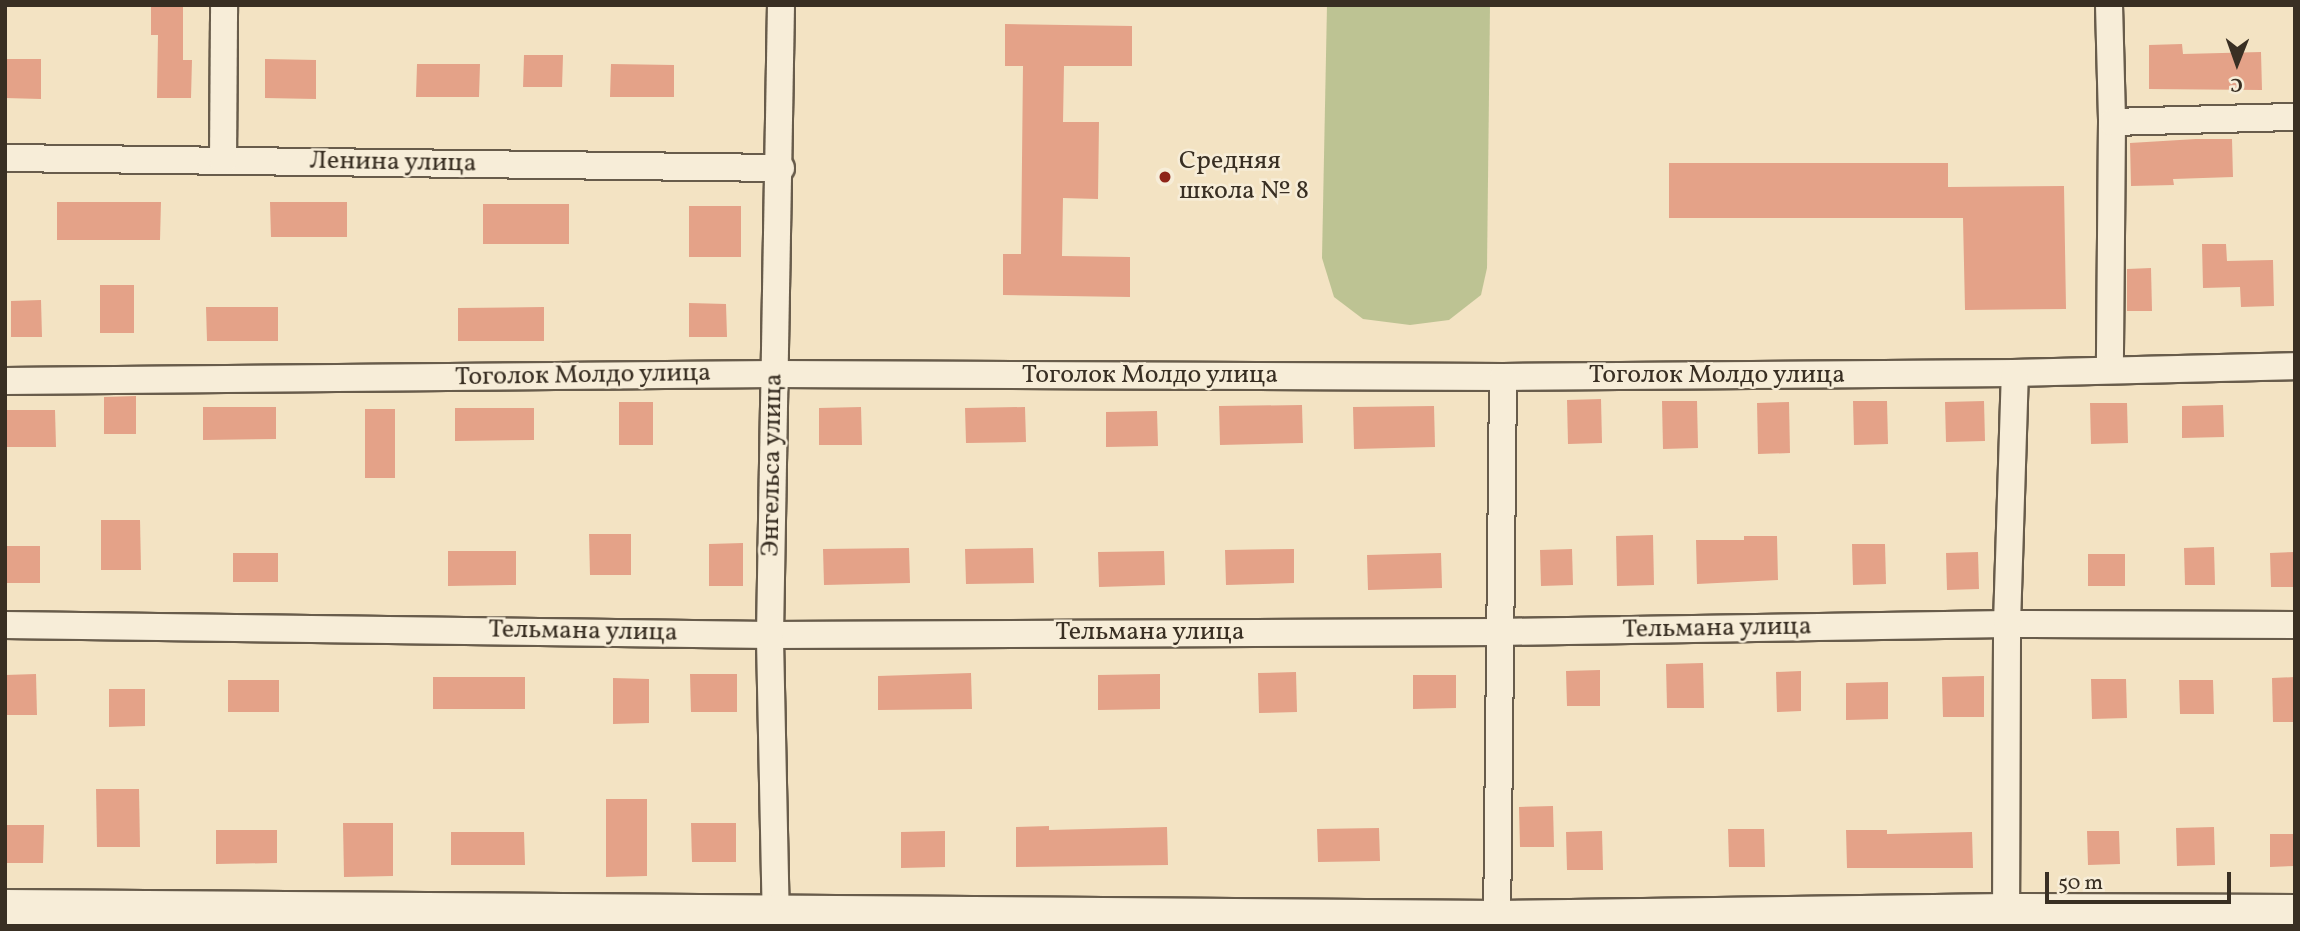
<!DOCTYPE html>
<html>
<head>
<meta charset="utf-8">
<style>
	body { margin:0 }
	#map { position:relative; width:2300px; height:931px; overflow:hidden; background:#f3e3c3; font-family:Vollkorn,serif }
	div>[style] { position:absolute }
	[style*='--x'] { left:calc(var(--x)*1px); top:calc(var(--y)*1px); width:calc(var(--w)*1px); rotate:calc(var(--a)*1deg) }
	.green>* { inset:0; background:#bdc393 }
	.building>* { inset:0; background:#e4a288 }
	.roads { filter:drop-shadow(2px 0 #685c4b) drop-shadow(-2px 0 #685c4b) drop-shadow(0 2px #685c4b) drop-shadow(0 -2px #685c4b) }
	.street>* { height:26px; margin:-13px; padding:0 13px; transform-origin:13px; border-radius:13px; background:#f7edd8 }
	.secondary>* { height:38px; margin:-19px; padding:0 19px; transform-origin:19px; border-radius:19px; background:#f7edd8 }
	.dots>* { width:19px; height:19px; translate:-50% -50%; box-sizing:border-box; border:4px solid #f7edd8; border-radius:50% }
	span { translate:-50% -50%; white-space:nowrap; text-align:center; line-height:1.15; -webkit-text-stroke:5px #f7edd8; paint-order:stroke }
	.poi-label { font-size:26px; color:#392f23 }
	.left { translate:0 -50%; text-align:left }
	.street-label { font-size:26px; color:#392f23 }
	.frame { position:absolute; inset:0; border:7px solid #392f23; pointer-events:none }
	.north { position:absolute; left:2202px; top:28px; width:70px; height:70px; -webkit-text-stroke:5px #f7edd8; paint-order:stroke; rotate:181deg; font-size:19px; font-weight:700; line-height:28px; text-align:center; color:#392f23 }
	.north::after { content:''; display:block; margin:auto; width:24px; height:32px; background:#392f23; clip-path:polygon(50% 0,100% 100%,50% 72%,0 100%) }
	.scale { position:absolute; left:2045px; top:872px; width:186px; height:32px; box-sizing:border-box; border:4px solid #392f23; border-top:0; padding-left:9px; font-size:21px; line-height:24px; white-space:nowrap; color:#392f23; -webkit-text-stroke:5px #f7edd8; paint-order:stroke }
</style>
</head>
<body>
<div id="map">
	<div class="green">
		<div style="clip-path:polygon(1327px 5px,1490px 5px,1487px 268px,1481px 295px,1449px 320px,1410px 325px,1363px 319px,1334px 297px,1322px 258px)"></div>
	</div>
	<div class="building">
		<div style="clip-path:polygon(151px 5px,183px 5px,183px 60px,192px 60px,191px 98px,157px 98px,158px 35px,151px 35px)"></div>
		<div style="clip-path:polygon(1005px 24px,1132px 26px,1132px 66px,1064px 66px,1063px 122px,1099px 122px,1098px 199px,1063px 198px,1062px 256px,1130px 257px,1130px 297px,1003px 295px,1003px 254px,1021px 254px,1023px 66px,1005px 66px)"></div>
		<div style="clip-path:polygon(2182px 44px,2183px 54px,2261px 52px,2262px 90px,2149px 89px,2149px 45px)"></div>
		<div style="clip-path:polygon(524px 55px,563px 55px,562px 87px,523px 87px)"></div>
		<div style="clip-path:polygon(5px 59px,41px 59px,41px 99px,5px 98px)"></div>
		<div style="clip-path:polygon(265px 59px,316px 60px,316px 99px,265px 98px)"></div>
		<div style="clip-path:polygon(417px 64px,480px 64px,479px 97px,416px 97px)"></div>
		<div style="clip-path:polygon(611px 64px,674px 65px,674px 97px,610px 97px)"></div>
		<div style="clip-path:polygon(2196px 139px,2232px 139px,2233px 177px,2173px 179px,2174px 185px,2131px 186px,2130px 143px)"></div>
		<div style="clip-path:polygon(1669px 163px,1948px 163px,1948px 187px,2064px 186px,2066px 309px,1965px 310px,1963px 218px,1669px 218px)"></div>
		<div style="clip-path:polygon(57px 202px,161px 202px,160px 240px,57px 240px)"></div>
		<div style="clip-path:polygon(270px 202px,347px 202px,347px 237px,271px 237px)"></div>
		<div style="clip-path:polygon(483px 204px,569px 204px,569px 244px,483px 244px)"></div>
		<div style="clip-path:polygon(689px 206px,741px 206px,741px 257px,689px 257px)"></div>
		<div style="clip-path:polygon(2202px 244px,2226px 244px,2227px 261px,2273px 260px,2274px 306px,2241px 307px,2240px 287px,2203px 288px)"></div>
		<div style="clip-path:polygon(2151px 268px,2152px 311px,2127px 311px,2127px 269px)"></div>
		<div style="clip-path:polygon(100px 285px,134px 285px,134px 333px,100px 333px)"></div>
		<div style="clip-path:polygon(41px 300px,42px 337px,11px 337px,11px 301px)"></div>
		<div style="clip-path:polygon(689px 303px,726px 304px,727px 337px,689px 337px)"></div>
		<div style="clip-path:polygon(206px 307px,278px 307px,278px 341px,207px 341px)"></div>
		<div style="clip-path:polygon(544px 307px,544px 341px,458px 341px,458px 308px)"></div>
		<div style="clip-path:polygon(136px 396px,136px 434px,104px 434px,104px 397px)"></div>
		<div style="clip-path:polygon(1601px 399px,1602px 443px,1568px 444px,1567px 400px)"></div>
		<div style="clip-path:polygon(1662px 401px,1697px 401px,1698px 448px,1663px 449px)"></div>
		<div style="clip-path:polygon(1853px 401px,1887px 401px,1888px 444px,1854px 445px)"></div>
		<div style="clip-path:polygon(1984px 401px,1985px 441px,1946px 442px,1945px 402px)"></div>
		<div style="clip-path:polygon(619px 402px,653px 402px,653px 445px,619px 445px)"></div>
		<div style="clip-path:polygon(1789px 402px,1790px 453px,1758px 454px,1757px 403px)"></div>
		<div style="clip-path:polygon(2090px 403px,2127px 403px,2128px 443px,2091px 444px)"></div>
		<div style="clip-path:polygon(1302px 405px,1303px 443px,1220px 445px,1219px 406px)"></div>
		<div style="clip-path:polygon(2223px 405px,2224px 437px,2182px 438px,2182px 406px)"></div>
		<div style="clip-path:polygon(1434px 406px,1435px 447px,1354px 449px,1353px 407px)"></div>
		<div style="clip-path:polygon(203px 407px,276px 407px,276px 439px,203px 440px)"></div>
		<div style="clip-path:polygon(861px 407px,862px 445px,819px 445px,819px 408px)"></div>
		<div style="clip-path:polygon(1025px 407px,1026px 442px,966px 443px,965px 408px)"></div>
		<div style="clip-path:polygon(455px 408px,534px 408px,534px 440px,455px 441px)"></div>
		<div style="clip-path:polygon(365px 409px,395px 409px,395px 478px,365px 478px)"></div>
		<div style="clip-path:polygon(5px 410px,55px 410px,56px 447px,5px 447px)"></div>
		<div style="clip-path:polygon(1157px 411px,1158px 446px,1106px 447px,1106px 412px)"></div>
		<div style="clip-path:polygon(101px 520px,140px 520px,141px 570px,101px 570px)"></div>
		<div style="clip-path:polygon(589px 534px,631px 534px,631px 575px,590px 575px)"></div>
		<div style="clip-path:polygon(1653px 535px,1654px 585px,1617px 586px,1616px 536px)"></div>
		<div style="clip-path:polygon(1744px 536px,1777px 536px,1778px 580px,1697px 584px,1696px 540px,1744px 540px)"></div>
		<div style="clip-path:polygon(743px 543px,743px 586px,709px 586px,709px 544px)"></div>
		<div style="clip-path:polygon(1852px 544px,1885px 544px,1886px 584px,1853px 585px)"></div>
		<div style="clip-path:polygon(5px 546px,40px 546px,40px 583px,5px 583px)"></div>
		<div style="clip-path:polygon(2214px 547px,2215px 585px,2185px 585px,2184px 548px)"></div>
		<div style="clip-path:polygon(909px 548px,910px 583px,824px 585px,823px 549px)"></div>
		<div style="clip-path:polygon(1033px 548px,1034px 583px,966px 584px,965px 549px)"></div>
		<div style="clip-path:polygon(1294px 549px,1294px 583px,1226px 585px,1225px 550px)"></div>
		<div style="clip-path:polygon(1572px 549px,1573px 585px,1541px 586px,1540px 550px)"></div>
		<div style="clip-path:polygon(448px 551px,516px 551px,516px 585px,448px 586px)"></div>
		<div style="clip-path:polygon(1164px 551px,1165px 585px,1099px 587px,1098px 552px)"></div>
		<div style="clip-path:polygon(1978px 552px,1979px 589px,1947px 590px,1946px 553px)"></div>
		<div style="clip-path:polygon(2295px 552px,2295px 587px,2271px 587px,2270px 553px)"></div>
		<div style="clip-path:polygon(233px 553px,278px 553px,278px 582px,233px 582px)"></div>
		<div style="clip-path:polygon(1441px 553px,1442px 588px,1368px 590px,1367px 555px)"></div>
		<div style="clip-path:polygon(2088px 554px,2125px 554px,2125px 586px,2088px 586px)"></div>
		<div style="clip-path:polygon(1703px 663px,1704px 708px,1667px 708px,1666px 664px)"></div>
		<div style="clip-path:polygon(1600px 670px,1600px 706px,1567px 706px,1566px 671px)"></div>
		<div style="clip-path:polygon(1801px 671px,1801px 711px,1777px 712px,1776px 672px)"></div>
		<div style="clip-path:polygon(1296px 672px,1297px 712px,1259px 713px,1258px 673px)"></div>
		<div style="clip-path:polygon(971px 673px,972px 709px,878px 710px,878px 676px)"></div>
		<div style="clip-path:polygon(36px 674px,37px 715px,5px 715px,5px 675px)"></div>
		<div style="clip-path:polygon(690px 674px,737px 674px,737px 712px,691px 712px)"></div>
		<div style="clip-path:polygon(1160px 674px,1160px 709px,1098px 710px,1098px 675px)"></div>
		<div style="clip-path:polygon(1413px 675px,1456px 675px,1456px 708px,1413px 709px)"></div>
		<div style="clip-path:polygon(1984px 676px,1984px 717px,1943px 717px,1942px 677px)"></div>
		<div style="clip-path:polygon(433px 677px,525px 677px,525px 709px,433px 709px)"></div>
		<div style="clip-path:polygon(2295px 677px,2295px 722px,2273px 722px,2272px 678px)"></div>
		<div style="clip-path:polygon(613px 678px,649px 679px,649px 723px,613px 724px)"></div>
		<div style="clip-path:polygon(2091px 679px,2126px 679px,2127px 718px,2092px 719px)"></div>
		<div style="clip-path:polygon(228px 680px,279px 680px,279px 712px,228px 712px)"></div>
		<div style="clip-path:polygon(2179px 680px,2213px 680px,2214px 714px,2180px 714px)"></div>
		<div style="clip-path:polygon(1888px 682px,1888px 719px,1846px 720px,1846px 683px)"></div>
		<div style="clip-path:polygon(109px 689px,145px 689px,145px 726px,109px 727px)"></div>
		<div style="clip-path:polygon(96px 789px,139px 789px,140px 847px,97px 847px)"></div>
		<div style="clip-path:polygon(606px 799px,647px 799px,647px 876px,606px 877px)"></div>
		<div style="clip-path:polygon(1553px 806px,1554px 847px,1520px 847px,1519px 807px)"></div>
		<div style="clip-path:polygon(343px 823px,393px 823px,393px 876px,344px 877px)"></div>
		<div style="clip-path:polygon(691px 823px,736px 823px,736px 862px,692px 862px)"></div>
		<div style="clip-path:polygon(5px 825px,44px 825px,43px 863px,5px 863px)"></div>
		<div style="clip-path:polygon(1049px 826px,1049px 830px,1167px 827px,1168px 865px,1016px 867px,1016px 827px)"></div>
		<div style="clip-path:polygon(2214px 827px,2215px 865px,2177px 866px,2176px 828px)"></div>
		<div style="clip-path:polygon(1379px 828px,1380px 861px,1318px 862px,1317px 829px)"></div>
		<div style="clip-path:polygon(1728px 829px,1764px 829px,1765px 867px,1729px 867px)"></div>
		<div style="clip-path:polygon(216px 830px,277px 830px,277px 863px,216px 864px)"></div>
		<div style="clip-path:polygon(1846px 830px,1887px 830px,1887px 834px,1972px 832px,1973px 868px,1847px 868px)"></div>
		<div style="clip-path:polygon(945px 831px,945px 867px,901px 868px,901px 832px)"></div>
		<div style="clip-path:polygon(1602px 831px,1603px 870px,1567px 870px,1566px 832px)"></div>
		<div style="clip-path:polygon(2087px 831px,2119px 831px,2120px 864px,2088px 865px)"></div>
		<div style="clip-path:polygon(451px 832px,524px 832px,525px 865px,451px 865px)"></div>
		<div style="clip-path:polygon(2270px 834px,2295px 834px,2295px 866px,2270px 867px)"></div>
	</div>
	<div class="roads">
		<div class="street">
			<div style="--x:2109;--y:5;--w:117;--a:88.5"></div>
			<div style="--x:2112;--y:122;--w:248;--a:90.5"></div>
			<div style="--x:2112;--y:122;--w:183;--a:-1.6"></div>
			<div style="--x:5;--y:158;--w:776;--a:0.74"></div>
			<div style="--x:223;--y:161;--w:156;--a:-89.6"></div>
			<div style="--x:5;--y:381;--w:770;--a:-0.52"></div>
			<div style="--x:775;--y:374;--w:728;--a:0.24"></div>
			<div style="--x:1503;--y:377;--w:512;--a:-0.45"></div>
			<div style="--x:2015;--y:373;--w:280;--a:-1.4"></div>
			<div style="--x:5;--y:625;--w:765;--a:0.75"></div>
			<div style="--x:770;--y:635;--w:729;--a:-0.24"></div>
			<div style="--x:1499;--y:632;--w:508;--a:-0.9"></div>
			<div style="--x:2007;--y:624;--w:288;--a:0.2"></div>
			<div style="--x:776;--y:926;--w:291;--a:-91.2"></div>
			<div style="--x:770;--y:635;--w:630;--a:-89"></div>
			<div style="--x:1497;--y:926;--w:549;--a:-89.37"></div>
			<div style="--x:2006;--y:926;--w:302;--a:-89.8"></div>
			<div style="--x:2007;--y:624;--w:251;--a:-88.2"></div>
		</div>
		<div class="secondary">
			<div style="--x:5;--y:909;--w:1492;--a:0.42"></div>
			<div style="--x:1497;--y:920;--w:510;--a:-0.79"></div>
			<div style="--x:2007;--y:913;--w:288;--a:0.2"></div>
		</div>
	</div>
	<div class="dots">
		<div style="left:1165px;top:177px;background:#8f2418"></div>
	</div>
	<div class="poi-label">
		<span class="left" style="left:1179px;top:177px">Средняя<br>школа № 8</span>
	</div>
	<div class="street-label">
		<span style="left:393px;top:163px;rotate:1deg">Ленина улица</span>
		<span style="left:583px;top:376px;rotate:-1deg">Тоголок Молдо улица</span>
		<span style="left:1150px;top:376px">Тоголок Молдо улица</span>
		<span style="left:1717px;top:376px">Тоголок Молдо улица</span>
		<span style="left:773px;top:465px;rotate:-89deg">Энгельса улица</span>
		<span style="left:1717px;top:629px;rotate:-1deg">Тельмана улица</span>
		<span style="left:583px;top:632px;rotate:1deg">Тельмана улица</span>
		<span style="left:1150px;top:633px">Тельмана улица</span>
	</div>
	<div class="frame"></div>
	<div class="north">С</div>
	<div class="scale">50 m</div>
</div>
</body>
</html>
